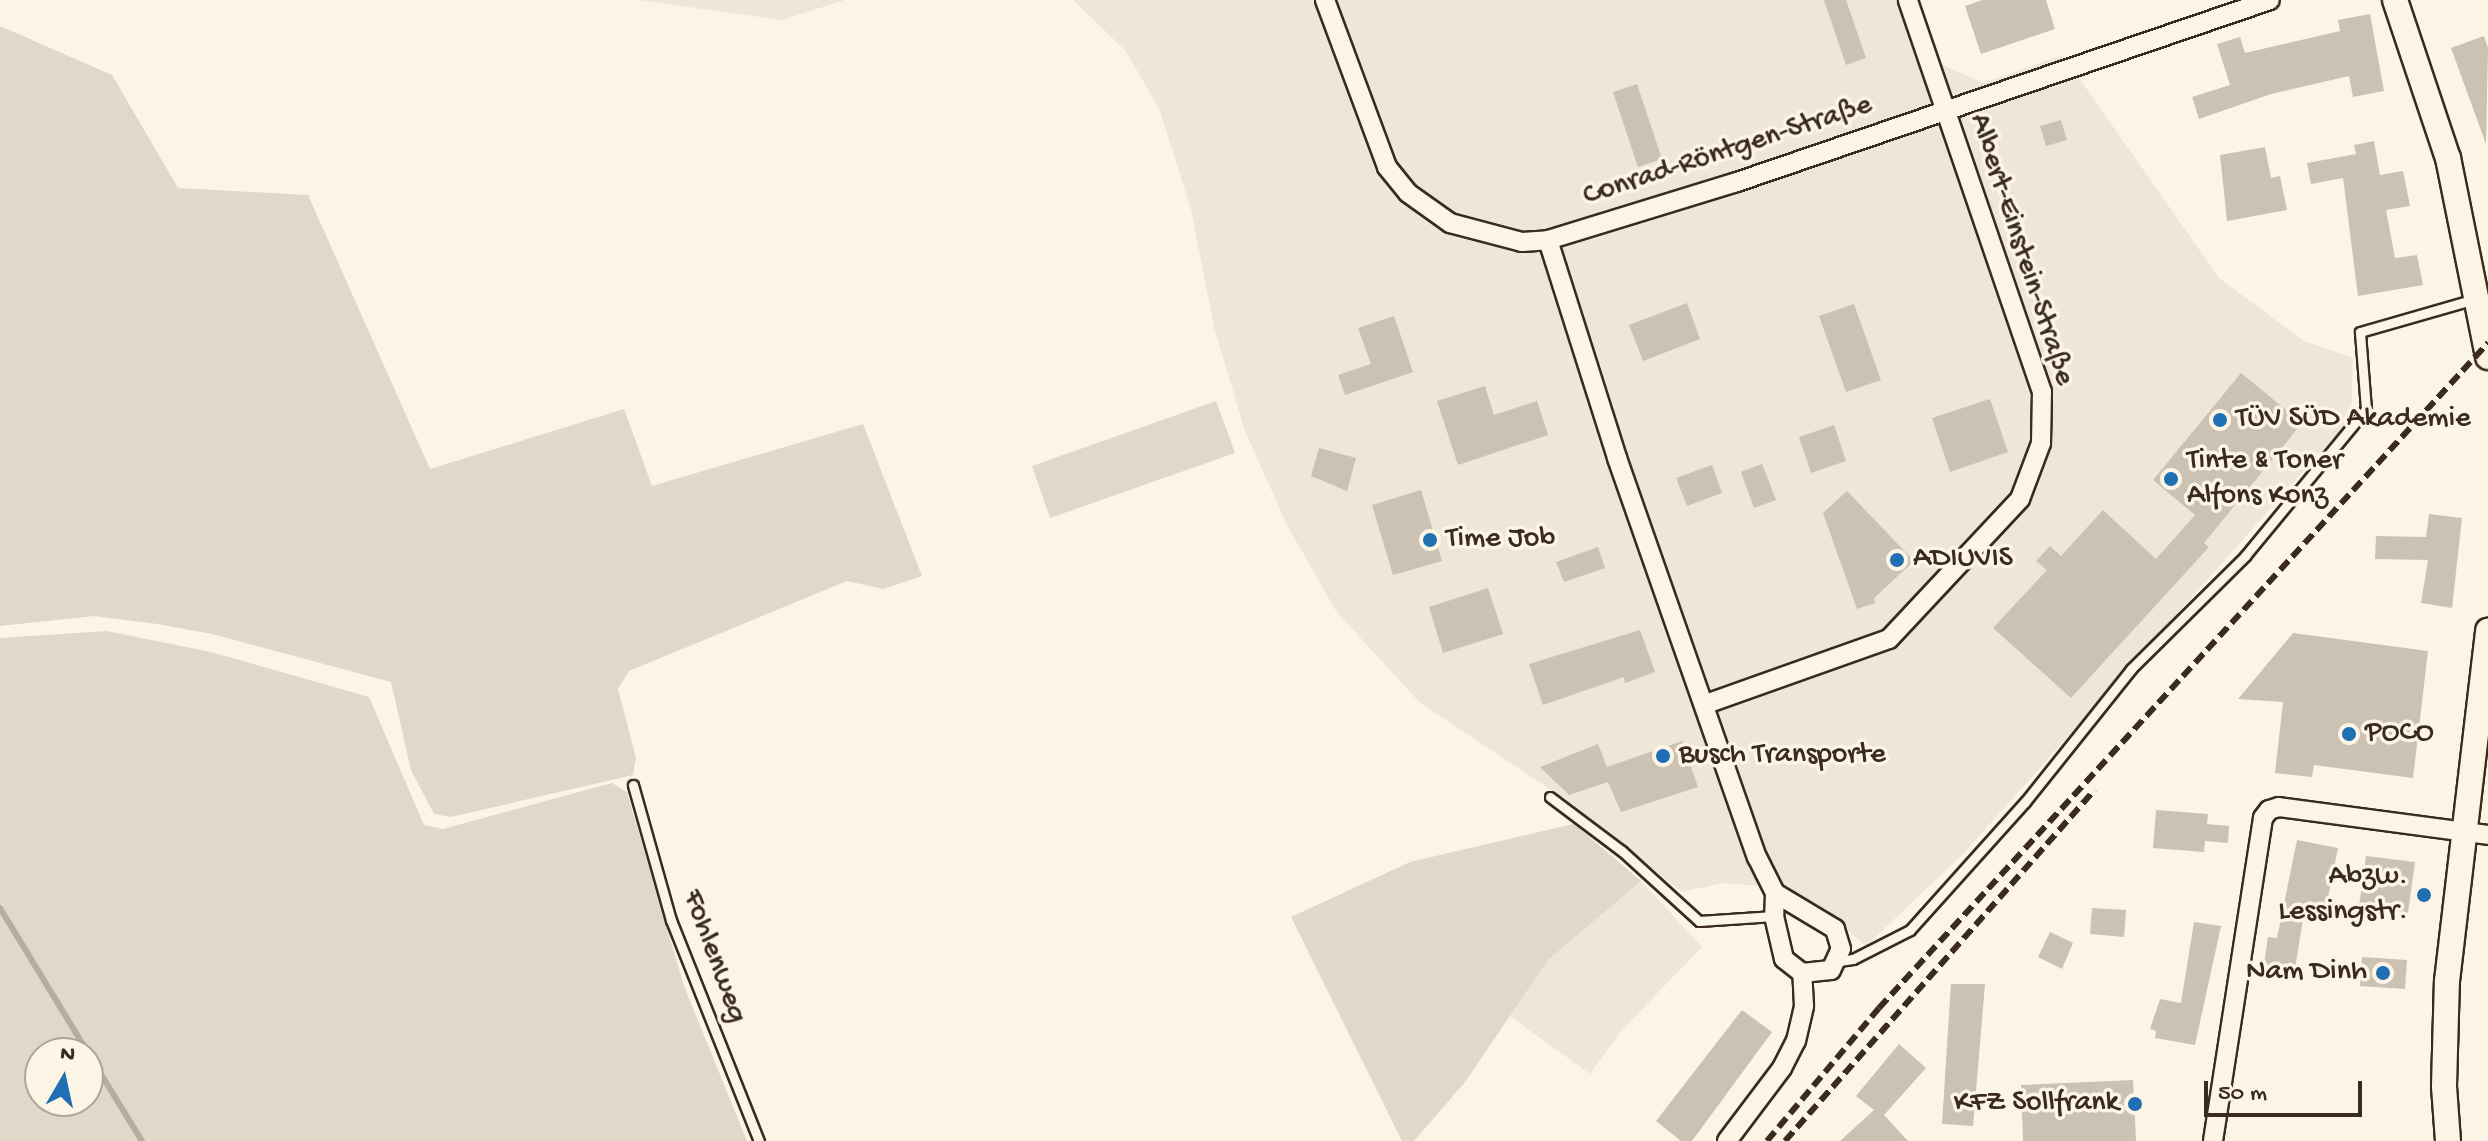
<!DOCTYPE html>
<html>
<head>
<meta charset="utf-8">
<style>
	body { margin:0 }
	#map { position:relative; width:2488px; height:1141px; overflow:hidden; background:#fcf5e5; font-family:"Gochi Hand",sans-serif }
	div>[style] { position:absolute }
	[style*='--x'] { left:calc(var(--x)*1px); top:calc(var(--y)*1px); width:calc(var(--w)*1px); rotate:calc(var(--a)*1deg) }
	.built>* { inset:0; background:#eee6d6 }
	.green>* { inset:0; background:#e0d8c8 }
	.stream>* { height:6px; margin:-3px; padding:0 3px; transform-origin:3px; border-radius:3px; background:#b7ad9e }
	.building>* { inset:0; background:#ccc2b3 }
	.roads { filter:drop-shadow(2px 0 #3b2a1e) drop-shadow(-2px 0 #3b2a1e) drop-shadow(0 2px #3b2a1e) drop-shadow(0 -2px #3b2a1e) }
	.service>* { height:9px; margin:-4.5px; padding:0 4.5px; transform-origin:4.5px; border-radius:4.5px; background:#fcf5e5 }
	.minor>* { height:18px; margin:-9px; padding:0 9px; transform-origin:9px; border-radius:9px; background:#fcf5e5 }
	.secondary>* { height:24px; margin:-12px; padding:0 12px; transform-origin:12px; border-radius:12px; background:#fcf5e5 }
	.rail>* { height:6px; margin-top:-3px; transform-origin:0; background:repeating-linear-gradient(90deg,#3b2a1e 0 12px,transparent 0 18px) }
	.dots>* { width:22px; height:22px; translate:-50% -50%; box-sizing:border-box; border:4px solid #fcf5e5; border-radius:50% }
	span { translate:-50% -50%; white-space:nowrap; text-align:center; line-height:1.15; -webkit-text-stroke:7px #fcf5e5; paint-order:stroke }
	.street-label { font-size:30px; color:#3b2a1e }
	.poi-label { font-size:30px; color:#3b2a1e }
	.left { translate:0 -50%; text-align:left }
	.right { translate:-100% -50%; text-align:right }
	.north { position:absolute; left:24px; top:1037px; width:80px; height:80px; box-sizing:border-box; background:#fcf5e5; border:2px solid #afa495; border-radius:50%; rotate:9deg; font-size:22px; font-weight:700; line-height:32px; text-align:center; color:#3b2a1e }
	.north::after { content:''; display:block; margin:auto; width:28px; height:36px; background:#1f6fb2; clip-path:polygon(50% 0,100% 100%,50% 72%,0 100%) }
	.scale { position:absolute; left:2204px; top:1081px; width:158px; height:36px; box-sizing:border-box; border:4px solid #3b2a1e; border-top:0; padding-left:10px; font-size:24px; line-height:28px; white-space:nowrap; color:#3b2a1e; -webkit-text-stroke:6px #fcf5e5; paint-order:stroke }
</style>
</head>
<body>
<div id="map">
	<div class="built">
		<div style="clip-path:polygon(638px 0,845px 0,782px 20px)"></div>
		<div style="clip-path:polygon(1073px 0,1920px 0,1941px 64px,1983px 83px,2063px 55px,2219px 278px,2304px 341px,2353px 358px,2351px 418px,1965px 852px,1866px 946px,1817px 904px,1787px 888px,1723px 883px,1682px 892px,1572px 804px,1419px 702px,1336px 611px,1287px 525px,1245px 431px,1214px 327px,1191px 209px,1159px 108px,1125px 50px)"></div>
		<div style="clip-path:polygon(1641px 881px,1702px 947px,1621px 1031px,1590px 1074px,1510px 1016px,1548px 960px)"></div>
	</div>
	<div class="green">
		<div style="clip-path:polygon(0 26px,112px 75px,178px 188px,308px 195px,430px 469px,624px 409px,652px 486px,863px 424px,922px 576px,883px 589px,847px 581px,629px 671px,618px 689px,636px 758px,633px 775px,451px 817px,434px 814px,411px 770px,391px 682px,212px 634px,157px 624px,94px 616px,0 626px)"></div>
		<div style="clip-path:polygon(1216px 401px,1235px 453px,1050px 518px,1032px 466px)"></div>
		<div style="clip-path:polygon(evenodd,107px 631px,211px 652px,369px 697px,424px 825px,443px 829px,612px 783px,627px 792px,684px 986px,747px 1141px,0 1141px,0 638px,107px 631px,40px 1053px,88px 1053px,88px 1101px,40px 1101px,40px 1053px)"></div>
		<div style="clip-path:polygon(1574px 824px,1641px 881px,1548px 960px,1465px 1082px,1414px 1141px,1402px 1141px,1291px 917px,1410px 862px)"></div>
	</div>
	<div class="stream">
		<div style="--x:0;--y:908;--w:170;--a:58.7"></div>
		<div style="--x:88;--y:1053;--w:103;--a:58.5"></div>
	</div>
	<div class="building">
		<div style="clip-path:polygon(1824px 0,1846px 0,1866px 58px,1846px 65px)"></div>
		<div style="clip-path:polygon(1982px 0,2046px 0,2055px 29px,1981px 54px,1965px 6px)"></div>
		<div style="clip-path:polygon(2370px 14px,2384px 91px,2353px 97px,2349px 76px,2271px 94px,2199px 119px,2192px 97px,2230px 85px,2217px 44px,2240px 37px,2245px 53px,2340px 31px,2338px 20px)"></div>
		<div style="clip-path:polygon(2484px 36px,2488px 48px,2486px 144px,2451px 48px)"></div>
		<div style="clip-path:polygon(1637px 84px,1662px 159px,1638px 167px,1613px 92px)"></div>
		<div style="clip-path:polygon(2061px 120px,2067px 140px,2046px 146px,2040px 126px)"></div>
		<div style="clip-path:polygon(2374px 141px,2380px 175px,2403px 171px,2410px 206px,2386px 210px,2395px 258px,2417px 255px,2423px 285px,2358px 296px,2343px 178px,2311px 184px,2307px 163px,2356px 154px,2354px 145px)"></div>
		<div style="clip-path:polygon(2265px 147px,2271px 178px,2280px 176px,2287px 210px,2227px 221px,2220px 155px)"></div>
		<div style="clip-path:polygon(1687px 303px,1700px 339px,1643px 361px,1629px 325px)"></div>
		<div style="clip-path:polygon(1854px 304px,1881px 380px,1846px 392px,1819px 316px)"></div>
		<div style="clip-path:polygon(1394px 316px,1413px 372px,1345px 395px,1338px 375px,1371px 364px,1358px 328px)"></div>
		<div style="clip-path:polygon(2241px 373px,2302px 423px,2204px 543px,2209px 547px,2071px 698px,1993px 628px,2047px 570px,2036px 561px,2050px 546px,2061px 556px,2103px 510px,2156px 559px,2195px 515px,2153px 480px)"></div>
		<div style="clip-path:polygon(1485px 386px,1494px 415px,1537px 401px,1548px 435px,1458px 465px,1437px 401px)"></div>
		<div style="clip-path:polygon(1990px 399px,2008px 452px,1950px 472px,1932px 418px)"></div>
		<div style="clip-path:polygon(1834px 425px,1846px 461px,1811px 473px,1799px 437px)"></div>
		<div style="clip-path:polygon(1319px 448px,1356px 458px,1347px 491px,1311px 476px)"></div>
		<div style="clip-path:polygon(1762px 464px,1776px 500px,1754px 508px,1741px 472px)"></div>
		<div style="clip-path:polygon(1712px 465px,1722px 493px,1687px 506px,1676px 478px)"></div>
		<div style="clip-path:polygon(1421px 490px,1442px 561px,1393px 575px,1372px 505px)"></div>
		<div style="clip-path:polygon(1847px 491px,1914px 561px,1874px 598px,1875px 603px,1857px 609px,1823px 513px)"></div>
		<div style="clip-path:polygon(2429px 514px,2462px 518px,2452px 608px,2421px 603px,2428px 560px,2375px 559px,2376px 536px,2426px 537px)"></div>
		<div style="clip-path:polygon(1598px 547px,1605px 568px,1564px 582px,1556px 562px)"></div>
		<div style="clip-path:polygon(1488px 588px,1503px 634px,1443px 653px,1429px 607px)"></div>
		<div style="clip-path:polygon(1640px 630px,1655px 672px,1625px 683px,1624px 677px,1543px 705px,1529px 664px)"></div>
		<div style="clip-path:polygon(2293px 633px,2428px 651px,2413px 778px,2314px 765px,2312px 777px,2275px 773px,2283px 702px,2238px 699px)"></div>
		<div style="clip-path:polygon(1682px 741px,1698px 787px,1621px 812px,1608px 782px,1569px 795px,1540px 767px,1598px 744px,1607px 767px)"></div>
		<div style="clip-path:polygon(2156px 810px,2208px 814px,2207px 824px,2229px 826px,2228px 843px,2205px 841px,2204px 852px,2153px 848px)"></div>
		<div style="clip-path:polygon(2297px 840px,2338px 848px,2324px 917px,2304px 913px,2295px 969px,2264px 964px,2268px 937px,2277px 938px)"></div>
		<div style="clip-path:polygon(2366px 856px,2415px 862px,2408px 913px,2359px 906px)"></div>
		<div style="clip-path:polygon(2092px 908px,2126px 910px,2124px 937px,2090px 934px)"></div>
		<div style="clip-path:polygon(2194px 922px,2221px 926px,2195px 1045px,2155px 1038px,2156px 1031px,2150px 1029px,2160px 999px,2181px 1003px)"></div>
		<div style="clip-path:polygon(2050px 932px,2073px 943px,2062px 969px,2038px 957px)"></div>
		<div style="clip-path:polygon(2362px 957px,2407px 960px,2405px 989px,2360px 986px)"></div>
		<div style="clip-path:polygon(1951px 984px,1985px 984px,1973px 1126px,1942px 1124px)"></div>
		<div style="clip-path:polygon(1742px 1010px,1772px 1032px,1692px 1141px,1681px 1141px,1656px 1121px)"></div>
		<div style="clip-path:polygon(1899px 1044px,1926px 1068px,1884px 1115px,1908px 1141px,1840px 1141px,1874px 1110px,1856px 1096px)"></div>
		<div style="clip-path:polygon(2133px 1080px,2136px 1141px,2023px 1141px,2021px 1085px)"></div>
	</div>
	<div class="roads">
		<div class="service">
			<div style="--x:633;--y:785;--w:140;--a:74.3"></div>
			<div style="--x:671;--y:920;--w:238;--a:68.3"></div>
			<div style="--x:1550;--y:797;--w:90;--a:36.9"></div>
			<div style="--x:1622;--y:851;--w:104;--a:42.3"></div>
			<div style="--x:1699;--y:921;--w:75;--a:-3.8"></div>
			<div style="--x:1839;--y:961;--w:14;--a:-8"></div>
			<div style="--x:1853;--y:959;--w:64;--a:-27"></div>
			<div style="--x:1910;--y:930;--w:172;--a:-48.1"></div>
			<div style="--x:2025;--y:802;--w:170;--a:-51.4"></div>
			<div style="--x:2131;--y:669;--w:161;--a:-44.7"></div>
			<div style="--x:2245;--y:556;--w:190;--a:-50.5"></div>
			<div style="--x:2366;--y:409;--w:77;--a:-94.5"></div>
			<div style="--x:2360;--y:332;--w:120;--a:-16"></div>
		</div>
		<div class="minor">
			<div style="--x:1325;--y:0;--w:178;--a:69.6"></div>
			<div style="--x:1387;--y:167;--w:33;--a:51"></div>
			<div style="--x:1408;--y:193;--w:52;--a:35.5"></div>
			<div style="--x:1450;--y:223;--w:74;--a:14.8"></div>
			<div style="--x:1522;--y:242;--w:26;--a:-4"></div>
			<div style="--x:1548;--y:240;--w:198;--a:-17.1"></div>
			<div style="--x:1737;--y:182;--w:563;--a:-18.85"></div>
			<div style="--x:1548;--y:240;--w:229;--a:72.4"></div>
			<div style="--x:1617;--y:458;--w:423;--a:70.7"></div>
			<div style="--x:1757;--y:857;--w:40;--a:63.4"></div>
			<div style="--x:1775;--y:893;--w:23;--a:92"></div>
			<div style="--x:1774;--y:916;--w:44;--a:76.9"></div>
			<div style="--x:1784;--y:959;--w:23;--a:38"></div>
			<div style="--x:1802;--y:973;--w:29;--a:-6"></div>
			<div style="--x:1831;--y:970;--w:23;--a:-65"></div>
			<div style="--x:1841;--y:949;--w:21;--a:-107"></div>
			<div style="--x:1835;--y:929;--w:70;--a:-149"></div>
			<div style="--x:1706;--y:704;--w:194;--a:-19.6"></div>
			<div style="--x:1889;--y:639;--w:192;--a:-46.9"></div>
			<div style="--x:2020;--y:499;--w:60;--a:-69.4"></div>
			<div style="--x:2041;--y:443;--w:51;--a:-88.9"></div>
			<div style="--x:2042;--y:392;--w:414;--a:-108.9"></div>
			<div style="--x:1727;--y:1141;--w:91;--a:-53"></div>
			<div style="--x:1782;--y:1068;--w:30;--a:-63"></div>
			<div style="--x:1796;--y:1041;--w:36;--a:-77"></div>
			<div style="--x:1804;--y:1006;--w:33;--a:-93"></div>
			<div style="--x:2213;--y:1141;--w:327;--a:-81.2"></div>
			<div style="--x:2263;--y:818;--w:10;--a:-53"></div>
			<div style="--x:2269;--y:810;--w:10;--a:-17"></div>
			<div style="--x:2279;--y:807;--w:211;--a:7.6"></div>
		</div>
		<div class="secondary">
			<div style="--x:2395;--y:0;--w:167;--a:71.5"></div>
			<div style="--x:2448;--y:158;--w:203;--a:78.6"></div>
			<div style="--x:2448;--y:1141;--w:55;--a:-94.2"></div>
			<div style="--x:2444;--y:1086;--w:105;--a:-88.4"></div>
			<div style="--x:2447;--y:981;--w:353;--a:-83.3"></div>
		</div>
	</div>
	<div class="rail">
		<div style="--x:1767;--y:1141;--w:174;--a:-49.9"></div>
		<div style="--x:1879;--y:1008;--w:902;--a:-47.52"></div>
		<div style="--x:1785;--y:1141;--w:468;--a:-48.6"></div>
	</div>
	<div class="dots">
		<div style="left:2220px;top:420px;background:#1f6fb2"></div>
		<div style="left:2171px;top:479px;background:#1f6fb2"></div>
		<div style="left:1430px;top:540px;background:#1f6fb2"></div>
		<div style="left:1897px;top:560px;background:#1f6fb2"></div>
		<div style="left:2349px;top:734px;background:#1f6fb2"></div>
		<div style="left:1663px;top:756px;background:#1f6fb2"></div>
		<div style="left:2424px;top:895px;background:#1f6fb2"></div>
		<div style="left:2383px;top:973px;background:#1f6fb2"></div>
		<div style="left:2135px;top:1104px;background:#1f6fb2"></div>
	</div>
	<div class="street-label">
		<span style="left:1728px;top:152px;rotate:-18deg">Conrad-Röntgen-Straße</span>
		<span style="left:2020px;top:250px;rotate:72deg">Albert-Einstein-Straße</span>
		<span style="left:713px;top:957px;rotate:70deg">Fohlenweg</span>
	</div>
	<div class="poi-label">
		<span class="left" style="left:2236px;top:420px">TÜV SÜD Akademie</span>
		<span class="left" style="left:2187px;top:479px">Tinte &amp; Toner<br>Alfons Konz</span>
		<span class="left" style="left:1446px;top:540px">Time Job</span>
		<span class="left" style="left:1913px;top:560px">ADIUVIS</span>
		<span class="left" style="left:2365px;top:734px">POCO</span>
		<span class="left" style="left:1679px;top:756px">Busch Transporte</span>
		<span class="right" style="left:2408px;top:895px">Abzw.<br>Lessingstr.</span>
		<span class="right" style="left:2367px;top:973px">Nam Dinh</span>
		<span class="right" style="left:2119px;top:1104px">KFZ Sollfrank</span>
	</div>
	<div class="north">N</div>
	<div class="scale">50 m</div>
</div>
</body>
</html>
